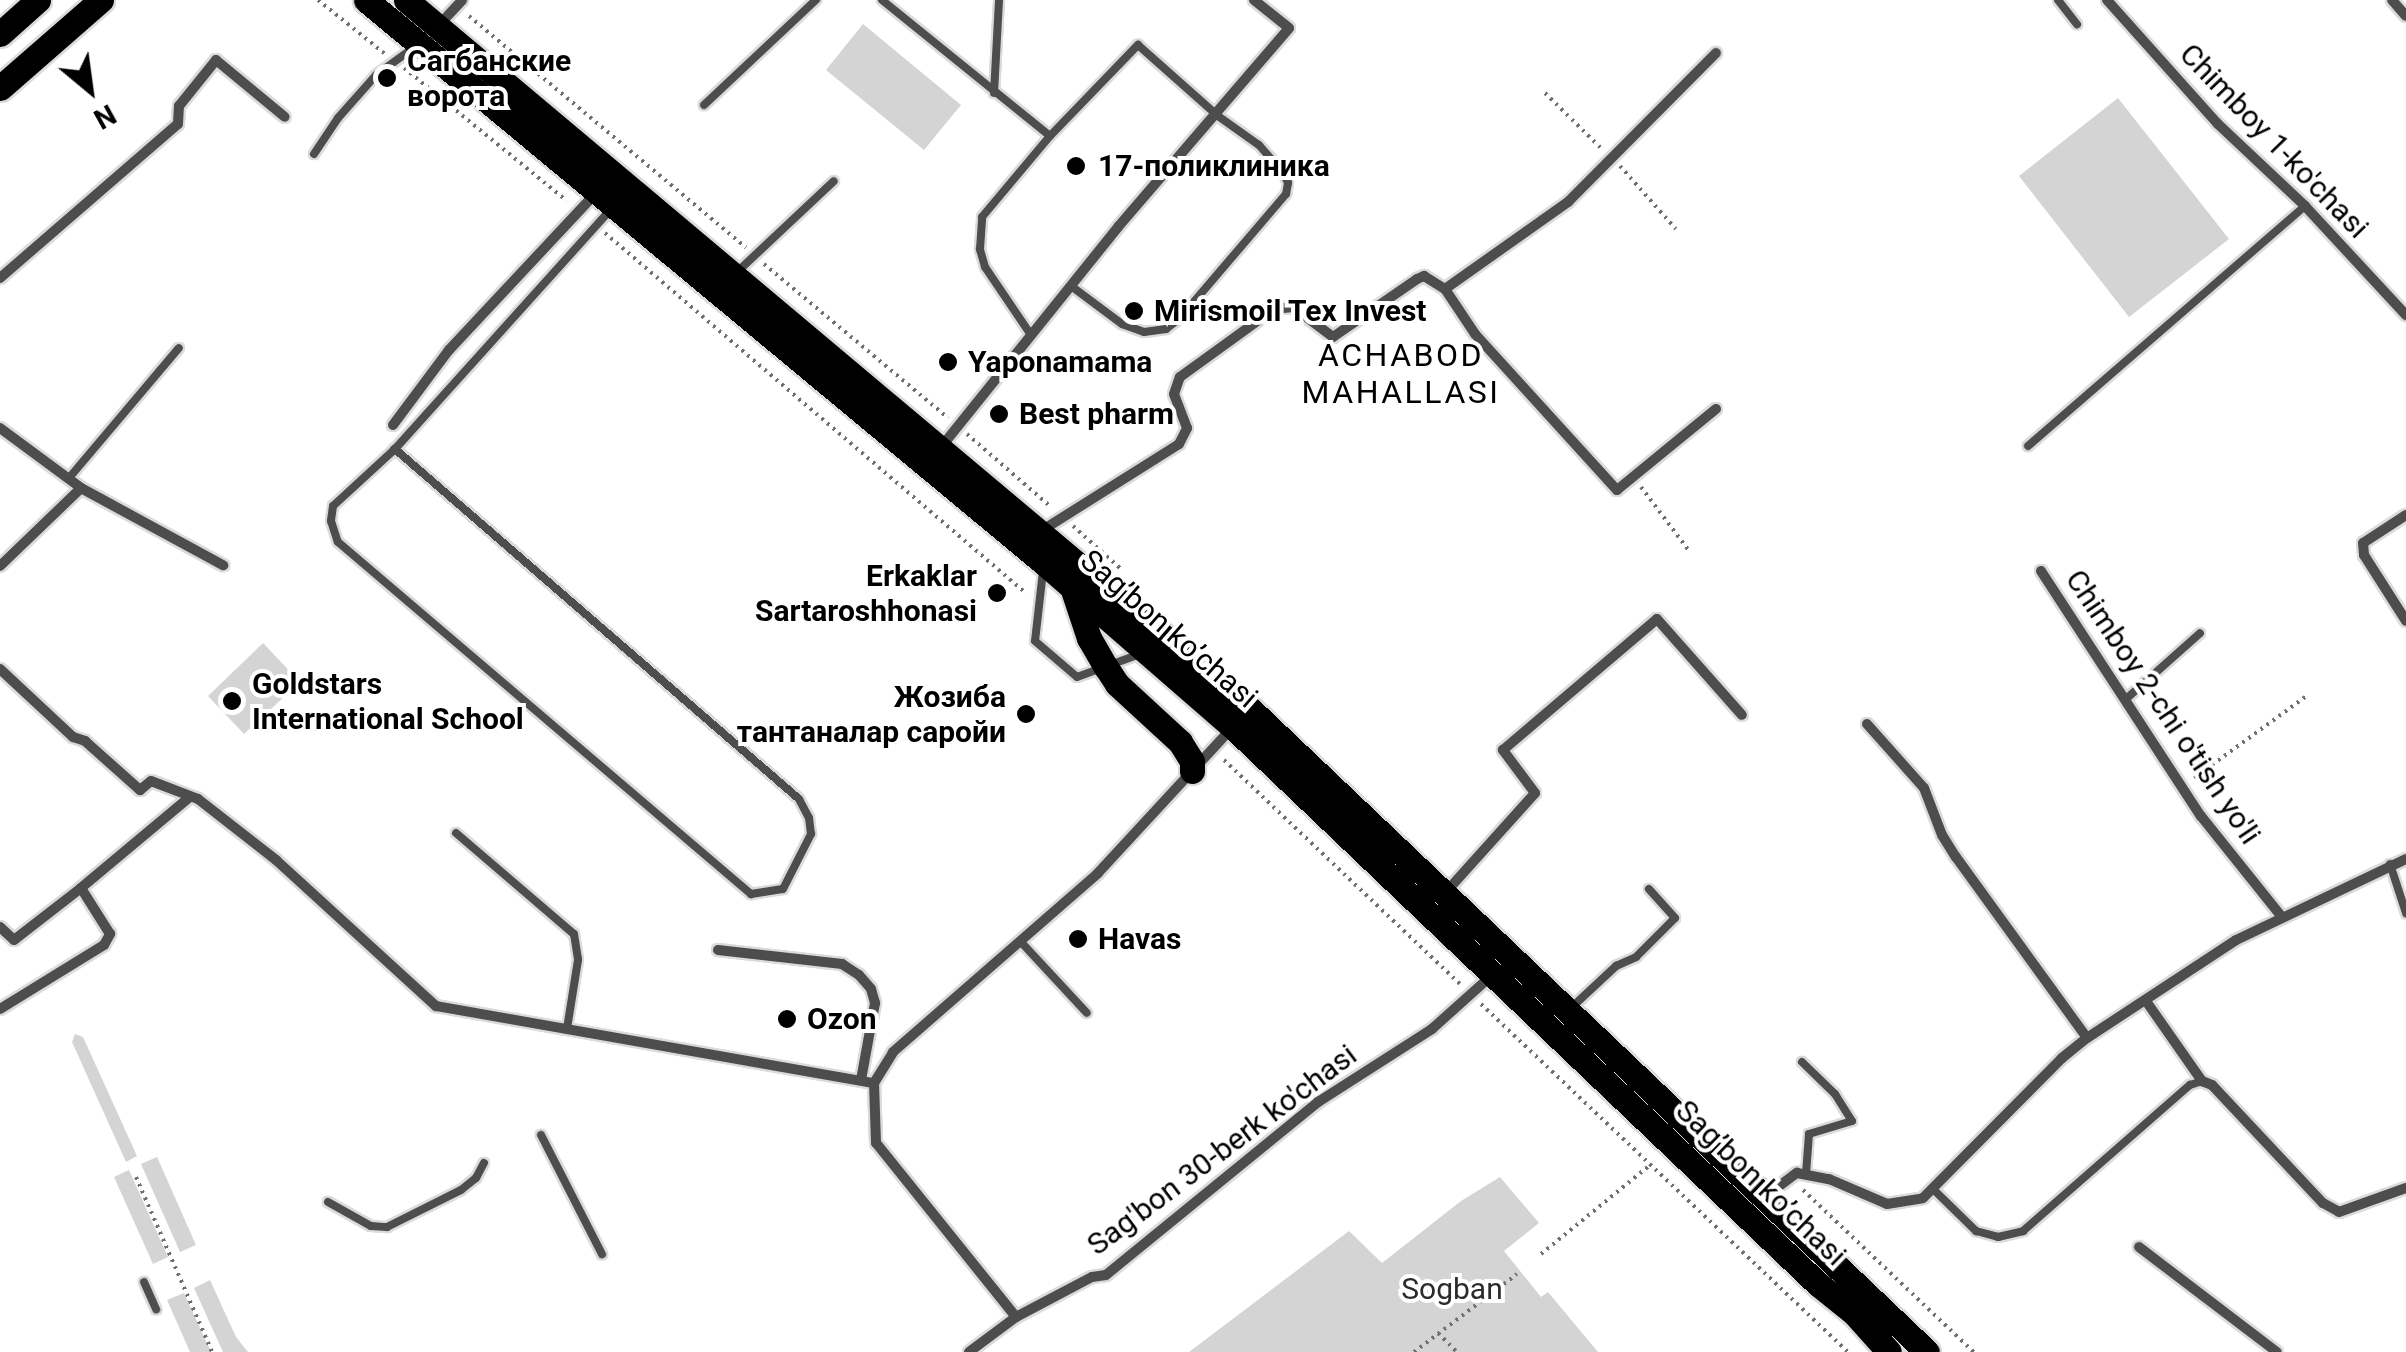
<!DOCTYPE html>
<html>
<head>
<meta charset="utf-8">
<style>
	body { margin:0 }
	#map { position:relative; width:2406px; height:1352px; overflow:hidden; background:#fff; font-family:Roboto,sans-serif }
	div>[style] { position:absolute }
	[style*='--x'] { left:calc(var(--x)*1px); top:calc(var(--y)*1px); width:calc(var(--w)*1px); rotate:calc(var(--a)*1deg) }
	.green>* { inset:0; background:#d4d4d4 }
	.path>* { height:4px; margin-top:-2px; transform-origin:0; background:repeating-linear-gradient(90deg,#6f6f6f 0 2.5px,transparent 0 7.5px) }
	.roads { filter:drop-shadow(2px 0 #dbdbdb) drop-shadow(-2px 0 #dbdbdb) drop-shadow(0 2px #dbdbdb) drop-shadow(0 -2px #dbdbdb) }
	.service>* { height:8px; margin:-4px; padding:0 4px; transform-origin:4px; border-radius:4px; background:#4d4d4d }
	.minor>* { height:10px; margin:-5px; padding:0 5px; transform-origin:5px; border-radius:5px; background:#4d4d4d }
	.primary>* { height:25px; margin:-12.5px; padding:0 12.5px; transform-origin:12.5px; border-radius:12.5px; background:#000 }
	.dots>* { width:28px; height:28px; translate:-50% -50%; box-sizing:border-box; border:5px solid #fff; border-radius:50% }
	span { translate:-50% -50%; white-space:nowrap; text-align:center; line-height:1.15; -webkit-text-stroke:8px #fff; paint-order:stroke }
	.poi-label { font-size:30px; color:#000; font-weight:700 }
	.left { translate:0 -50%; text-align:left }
	.right { translate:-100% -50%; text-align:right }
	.street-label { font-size:30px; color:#000 }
	.park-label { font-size:30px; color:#2b2b2b }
	.neighbourhood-label { font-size:32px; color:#000; letter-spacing:2.5px }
	.north { position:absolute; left:40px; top:40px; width:100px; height:100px; -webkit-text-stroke:8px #fff; paint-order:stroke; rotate:151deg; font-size:28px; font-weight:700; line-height:40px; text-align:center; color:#000 }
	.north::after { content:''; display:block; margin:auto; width:35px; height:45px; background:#000; clip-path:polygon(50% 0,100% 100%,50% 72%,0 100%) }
</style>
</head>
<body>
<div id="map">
	<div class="green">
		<div style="clip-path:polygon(863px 24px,961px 105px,924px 150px,826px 70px)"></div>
		<div style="clip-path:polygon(2118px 98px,2229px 239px,2129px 317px,2019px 176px)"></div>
		<div style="clip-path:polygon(263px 643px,300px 682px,244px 734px,208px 696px)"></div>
		<div style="clip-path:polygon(75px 1034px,83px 1037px,137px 1156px,126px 1162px,72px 1042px)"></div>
		<div style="clip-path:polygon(157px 1157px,196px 1245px,180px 1252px,141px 1164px)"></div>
		<div style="clip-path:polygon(129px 1170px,168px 1257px,153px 1264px,114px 1177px)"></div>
		<div style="clip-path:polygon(1500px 1177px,1539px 1223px,1504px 1251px,1541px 1297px,1548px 1292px,1598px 1352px,1189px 1352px,1349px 1231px,1382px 1263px,1461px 1201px)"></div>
		<div style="clip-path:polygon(210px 1280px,236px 1337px,248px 1352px,223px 1352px,194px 1288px)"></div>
		<div style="clip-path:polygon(184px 1293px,211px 1352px,190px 1352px,167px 1300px)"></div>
	</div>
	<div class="path">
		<div style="--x:318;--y:0;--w:85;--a:38.8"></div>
		<div style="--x:469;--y:16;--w:361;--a:39.9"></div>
		<div style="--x:404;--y:68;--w:210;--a:39.2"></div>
		<div style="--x:1545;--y:93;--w:80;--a:44.5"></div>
		<div style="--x:1620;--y:166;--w:84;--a:48.4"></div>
		<div style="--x:605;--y:233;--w:555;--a:40.55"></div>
		<div style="--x:764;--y:264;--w:240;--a:39.9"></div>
		<div style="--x:967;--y:434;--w:111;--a:41"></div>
		<div style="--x:1641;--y:487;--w:81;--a:53"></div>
		<div style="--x:1073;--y:526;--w:66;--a:41.9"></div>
		<div style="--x:1224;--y:760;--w:325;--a:43.5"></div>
		<div style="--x:2194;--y:778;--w:141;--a:-36.1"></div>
		<div style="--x:1481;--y:1004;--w:506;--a:43.48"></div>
		<div style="--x:136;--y:1177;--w:191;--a:66.5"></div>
		<div style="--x:1803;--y:1190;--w:236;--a:43.5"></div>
		<div style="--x:1541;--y:1254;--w:141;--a:-39.2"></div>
		<div style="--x:1438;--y:1333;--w:27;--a:45"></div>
		<div style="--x:1414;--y:1352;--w:129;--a:-37.1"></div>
	</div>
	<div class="roads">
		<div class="service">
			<div style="--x:882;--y:0;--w:216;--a:39"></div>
			<div style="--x:2058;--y:0;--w:31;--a:52"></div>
			<div style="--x:994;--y:93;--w:93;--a:-86.9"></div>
			<div style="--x:704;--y:105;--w:154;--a:-43.2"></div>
			<div style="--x:314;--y:154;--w:43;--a:-56.3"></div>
			<div style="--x:338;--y:118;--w:57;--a:-48.5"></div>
			<div style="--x:376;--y:75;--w:49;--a:-35.9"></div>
			<div style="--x:736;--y:273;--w:134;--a:-43.2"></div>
			<div style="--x:1031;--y:335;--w:82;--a:-124.1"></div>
			<div style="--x:985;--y:267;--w:19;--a:-106"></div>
			<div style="--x:980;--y:249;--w:32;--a:-86"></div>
			<div style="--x:982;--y:217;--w:106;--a:-50"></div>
			<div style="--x:1050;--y:136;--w:127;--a:-46"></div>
			<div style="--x:1138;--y:45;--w:107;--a:41.6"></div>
			<div style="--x:1218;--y:116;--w:50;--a:35.3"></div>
			<div style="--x:1259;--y:145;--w:37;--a:49"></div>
			<div style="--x:1283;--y:173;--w:11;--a:63"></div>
			<div style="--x:1288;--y:183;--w:11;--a:100"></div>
			<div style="--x:1286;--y:194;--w:163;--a:130.5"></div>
			<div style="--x:1180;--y:318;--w:18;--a:142"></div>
			<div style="--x:1166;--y:329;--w:22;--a:172"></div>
			<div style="--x:1144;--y:332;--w:23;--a:-160"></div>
			<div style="--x:1122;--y:324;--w:64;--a:-143.3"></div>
			<div style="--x:2028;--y:446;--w:367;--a:-40.9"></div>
			<div style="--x:395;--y:449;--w:84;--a:137.4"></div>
			<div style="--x:333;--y:506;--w:15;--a:98"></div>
			<div style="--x:331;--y:521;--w:22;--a:72"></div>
			<div style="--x:338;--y:542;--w:543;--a:40.44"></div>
			<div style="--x:751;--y:894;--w:32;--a:-9"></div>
			<div style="--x:783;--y:889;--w:62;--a:-63"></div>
			<div style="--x:811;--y:834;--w:16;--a:-97"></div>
			<div style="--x:809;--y:818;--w:21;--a:-118"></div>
			<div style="--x:799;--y:799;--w:535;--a:-139.1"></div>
			<div style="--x:395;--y:449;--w:321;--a:-48"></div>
			<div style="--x:69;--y:478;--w:170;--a:-49.8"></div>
			<div style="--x:1043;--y:571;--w:70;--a:96.5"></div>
			<div style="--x:1035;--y:641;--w:55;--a:40.6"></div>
			<div style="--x:1077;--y:677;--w:70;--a:-20"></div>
			<div style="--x:2126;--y:699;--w:99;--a:-41.7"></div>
			<div style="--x:456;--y:833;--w:155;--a:40.6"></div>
			<div style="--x:574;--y:934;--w:26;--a:81"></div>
			<div style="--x:578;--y:960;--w:70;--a:99.1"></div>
			<div style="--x:2390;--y:864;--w:52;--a:71.9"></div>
			<div style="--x:1020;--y:941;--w:98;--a:47.1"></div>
			<div style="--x:1571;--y:1008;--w:62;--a:-43"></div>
			<div style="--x:1616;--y:966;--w:22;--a:-24"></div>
			<div style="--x:1636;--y:957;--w:55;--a:-45"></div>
			<div style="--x:1675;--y:918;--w:39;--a:-132"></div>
			<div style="--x:1802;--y:1062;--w:46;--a:44.1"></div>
			<div style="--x:1835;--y:1094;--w:32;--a:58"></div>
			<div style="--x:1852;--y:1121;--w:45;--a:163.2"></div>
			<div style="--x:1809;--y:1134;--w:40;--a:94.3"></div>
			<div style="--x:541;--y:1135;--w:134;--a:62.9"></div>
			<div style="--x:1932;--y:1188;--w:62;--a:44.3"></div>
			<div style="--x:1976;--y:1231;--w:23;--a:15"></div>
			<div style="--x:1998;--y:1237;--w:26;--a:-13"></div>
			<div style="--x:2023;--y:1231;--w:222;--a:-41.2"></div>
			<div style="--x:2190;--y:1085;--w:13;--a:-18"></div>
			<div style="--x:328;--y:1202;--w:49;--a:29.2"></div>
			<div style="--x:371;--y:1226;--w:16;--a:4"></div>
			<div style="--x:387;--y:1227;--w:83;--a:-26.6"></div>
			<div style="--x:461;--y:1190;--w:19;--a:-39"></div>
			<div style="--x:476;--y:1178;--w:17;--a:-62"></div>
			<div style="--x:144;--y:1282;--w:30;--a:66"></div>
		</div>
		<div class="minor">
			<div style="--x:2107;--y:0;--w:166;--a:48.2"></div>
			<div style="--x:2218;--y:124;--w:120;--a:43.3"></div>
			<div style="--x:2305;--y:206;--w:149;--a:47.2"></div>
			<div style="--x:2392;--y:0;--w:21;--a:49"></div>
			<div style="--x:439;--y:25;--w:34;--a:-47"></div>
			<div style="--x:0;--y:278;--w:235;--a:-40.9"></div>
			<div style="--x:178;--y:124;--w:18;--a:-87"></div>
			<div style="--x:179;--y:106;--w:59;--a:-51.2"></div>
			<div style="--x:216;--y:60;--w:89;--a:39.6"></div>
			<div style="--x:1445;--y:289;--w:54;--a:56.3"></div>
			<div style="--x:1475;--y:334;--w:211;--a:47.7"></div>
			<div style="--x:1617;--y:490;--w:128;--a:-39.3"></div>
			<div style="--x:393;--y:425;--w:94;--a:-53.3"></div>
			<div style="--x:449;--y:350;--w:215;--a:-46.9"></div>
			<div style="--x:0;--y:428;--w:101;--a:36.5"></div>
			<div style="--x:81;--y:488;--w:162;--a:28.5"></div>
			<div style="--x:942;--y:446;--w:281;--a:-51.2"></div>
			<div style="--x:1118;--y:227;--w:262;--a:-49.3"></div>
			<div style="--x:1289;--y:28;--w:45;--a:-141.3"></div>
			<div style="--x:2406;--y:515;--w:51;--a:146.9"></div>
			<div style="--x:2363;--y:543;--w:12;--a:85"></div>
			<div style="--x:2364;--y:555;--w:78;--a:57.5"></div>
			<div style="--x:1041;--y:531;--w:163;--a:-32.2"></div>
			<div style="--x:1179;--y:444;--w:18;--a:-63"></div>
			<div style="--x:1187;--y:428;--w:36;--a:-111"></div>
			<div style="--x:1174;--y:394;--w:18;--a:-71"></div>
			<div style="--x:1180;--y:377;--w:116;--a:-35.9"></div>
			<div style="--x:1274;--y:309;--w:19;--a:-6"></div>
			<div style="--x:1293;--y:307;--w:50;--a:36.9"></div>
			<div style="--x:1333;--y:337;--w:102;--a:-34.6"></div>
			<div style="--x:1417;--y:279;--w:8;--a:-23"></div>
			<div style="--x:1424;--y:276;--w:25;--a:32"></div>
			<div style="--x:1445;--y:289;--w:151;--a:-35.3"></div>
			<div style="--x:1568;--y:202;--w:210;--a:-45.2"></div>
			<div style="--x:0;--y:566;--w:112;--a:-43.9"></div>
			<div style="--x:2041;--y:571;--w:293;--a:56.9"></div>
			<div style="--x:2201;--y:816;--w:129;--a:51.3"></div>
			<div style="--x:0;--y:669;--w:100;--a:43"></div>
			<div style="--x:73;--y:737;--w:13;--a:18"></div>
			<div style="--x:85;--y:741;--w:74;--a:41.7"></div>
			<div style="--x:140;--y:790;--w:14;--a:-39"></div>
			<div style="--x:151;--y:781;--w:50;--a:21"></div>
			<div style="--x:198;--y:799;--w:99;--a:38"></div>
			<div style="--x:276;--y:860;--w:217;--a:42.4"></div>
			<div style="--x:436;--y:1006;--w:445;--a:10"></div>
			<div style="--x:1867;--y:724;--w:86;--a:48.3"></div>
			<div style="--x:1924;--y:788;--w:50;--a:69"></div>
			<div style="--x:1942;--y:835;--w:26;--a:58"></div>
			<div style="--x:1956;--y:857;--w:223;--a:54.1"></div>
			<div style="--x:1446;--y:892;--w:133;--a:-48"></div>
			<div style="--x:1535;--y:793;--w:54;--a:-126.7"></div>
			<div style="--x:1503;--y:750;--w:202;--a:-40.4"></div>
			<div style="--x:1657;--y:619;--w:128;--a:48.5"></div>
			<div style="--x:0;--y:927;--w:19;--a:43"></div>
			<div style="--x:14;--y:940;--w:85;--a:-37.8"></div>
			<div style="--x:718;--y:950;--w:125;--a:6.4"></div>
			<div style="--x:842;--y:964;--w:20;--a:33"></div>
			<div style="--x:859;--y:975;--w:18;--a:49"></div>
			<div style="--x:871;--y:989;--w:15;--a:74"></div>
			<div style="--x:875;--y:1003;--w:78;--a:100.3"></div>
			<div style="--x:2146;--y:1001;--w:98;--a:55"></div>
			<div style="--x:2202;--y:1081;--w:11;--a:22"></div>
			<div style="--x:2212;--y:1085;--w:162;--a:46.8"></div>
			<div style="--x:2323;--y:1203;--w:18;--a:29"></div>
			<div style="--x:2339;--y:1212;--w:71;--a:-19.7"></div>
			<div style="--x:0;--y:1009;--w:122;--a:-31.6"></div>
			<div style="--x:104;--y:945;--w:13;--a:-61"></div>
			<div style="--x:110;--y:934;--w:54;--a:-122.2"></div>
			<div style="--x:81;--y:888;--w:142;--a:-39.9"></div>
			<div style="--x:1766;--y:1196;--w:39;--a:-37"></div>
			<div style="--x:1797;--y:1173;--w:33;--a:11"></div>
			<div style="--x:1829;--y:1179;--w:63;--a:23.3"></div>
			<div style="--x:1887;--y:1204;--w:36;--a:-9"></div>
			<div style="--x:1923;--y:1198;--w:197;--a:-45.2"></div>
			<div style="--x:2062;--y:1058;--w:32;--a:-39"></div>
			<div style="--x:2087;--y:1038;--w:178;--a:-33.3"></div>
			<div style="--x:2236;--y:940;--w:188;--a:-25.5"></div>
			<div style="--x:2139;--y:1247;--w:173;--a:37.3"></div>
			<div style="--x:1016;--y:1317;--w:223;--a:-128.8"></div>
			<div style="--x:876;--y:1143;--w:60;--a:-91.9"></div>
			<div style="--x:874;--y:1083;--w:36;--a:-58"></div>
			<div style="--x:893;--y:1052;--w:272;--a:-41.1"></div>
			<div style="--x:1098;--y:873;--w:197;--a:-47.3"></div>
			<div style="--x:969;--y:1352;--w:59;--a:-36.7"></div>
			<div style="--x:1016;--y:1317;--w:86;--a:-27.8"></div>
			<div style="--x:1092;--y:1277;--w:14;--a:-8"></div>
			<div style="--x:1106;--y:1275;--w:274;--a:-39.2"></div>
			<div style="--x:1318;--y:1102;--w:135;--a:-32.6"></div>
			<div style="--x:1432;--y:1029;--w:79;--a:-41.9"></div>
		</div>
		<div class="primary">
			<div style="--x:366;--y:0;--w:880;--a:39.7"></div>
			<div style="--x:1043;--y:562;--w:252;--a:41"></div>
			<div style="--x:1233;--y:727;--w:808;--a:43.6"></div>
			<div style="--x:1818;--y:1284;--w:46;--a:38.9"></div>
			<div style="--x:1854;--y:1313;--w:52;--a:48.1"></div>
			<div style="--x:406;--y:0;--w:1104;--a:40.04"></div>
			<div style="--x:1251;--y:710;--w:932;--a:43.52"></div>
			<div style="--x:0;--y:34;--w:51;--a:-41.8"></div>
			<div style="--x:0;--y:88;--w:134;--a:-41.1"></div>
			<div style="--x:1072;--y:587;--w:54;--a:71.6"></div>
			<div style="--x:1089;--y:638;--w:34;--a:60"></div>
			<div style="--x:1106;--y:667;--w:20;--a:57"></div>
			<div style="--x:1117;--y:684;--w:86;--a:42.6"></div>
			<div style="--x:1180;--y:742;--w:22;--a:58"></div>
			<div style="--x:1192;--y:761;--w:10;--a:90"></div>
		</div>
	</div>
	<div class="dots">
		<div style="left:387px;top:78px;background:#000"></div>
		<div style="left:1076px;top:166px;background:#000"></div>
		<div style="left:1134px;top:311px;background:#000"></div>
		<div style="left:948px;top:362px;background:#000"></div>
		<div style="left:999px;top:414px;background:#000"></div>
		<div style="left:997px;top:593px;background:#000"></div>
		<div style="left:232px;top:701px;background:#000"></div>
		<div style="left:1026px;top:714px;background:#000"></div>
		<div style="left:1078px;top:939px;background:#000"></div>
		<div style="left:787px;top:1019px;background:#000"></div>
	</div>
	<div class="poi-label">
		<span class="left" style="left:407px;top:78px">Сагбанские<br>ворота</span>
		<span class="left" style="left:1098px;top:166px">17-поликлиника</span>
		<span class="left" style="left:1154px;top:311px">Mirismoil Tex Invest</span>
		<span class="left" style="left:968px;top:362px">Yaponamama</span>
		<span class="left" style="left:1019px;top:414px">Best pharm</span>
		<span class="right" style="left:977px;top:593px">Erkaklar<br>Sartaroshhonasi</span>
		<span class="left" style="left:252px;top:701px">Goldstars<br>International School</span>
		<span class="right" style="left:1006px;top:714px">Жозиба<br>тантаналар саройи</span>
		<span class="left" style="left:1098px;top:939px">Havas</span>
		<span class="left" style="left:807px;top:1019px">Ozon</span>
	</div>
	<div class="street-label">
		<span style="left:2274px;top:141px;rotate:46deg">Chimboy 1-ko'chasi</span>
		<span style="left:1169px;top:629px;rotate:41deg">Sag’bon ko’chasi</span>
		<span style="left:2163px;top:707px;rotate:56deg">Chimboy 2-chi o'tish yo'li</span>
		<span style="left:1222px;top:1150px;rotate:-37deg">Sag'bon 30-berk ko'chasi</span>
		<span style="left:1761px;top:1183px;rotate:44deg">Sag’bon ko’chasi</span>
	</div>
	<div class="park-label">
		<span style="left:1452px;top:1289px">Sogban</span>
	</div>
	<div class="neighbourhood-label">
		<span style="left:1401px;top:374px">ACHABOD<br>MAHALLASI</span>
	</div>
	<div class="north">N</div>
</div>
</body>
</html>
